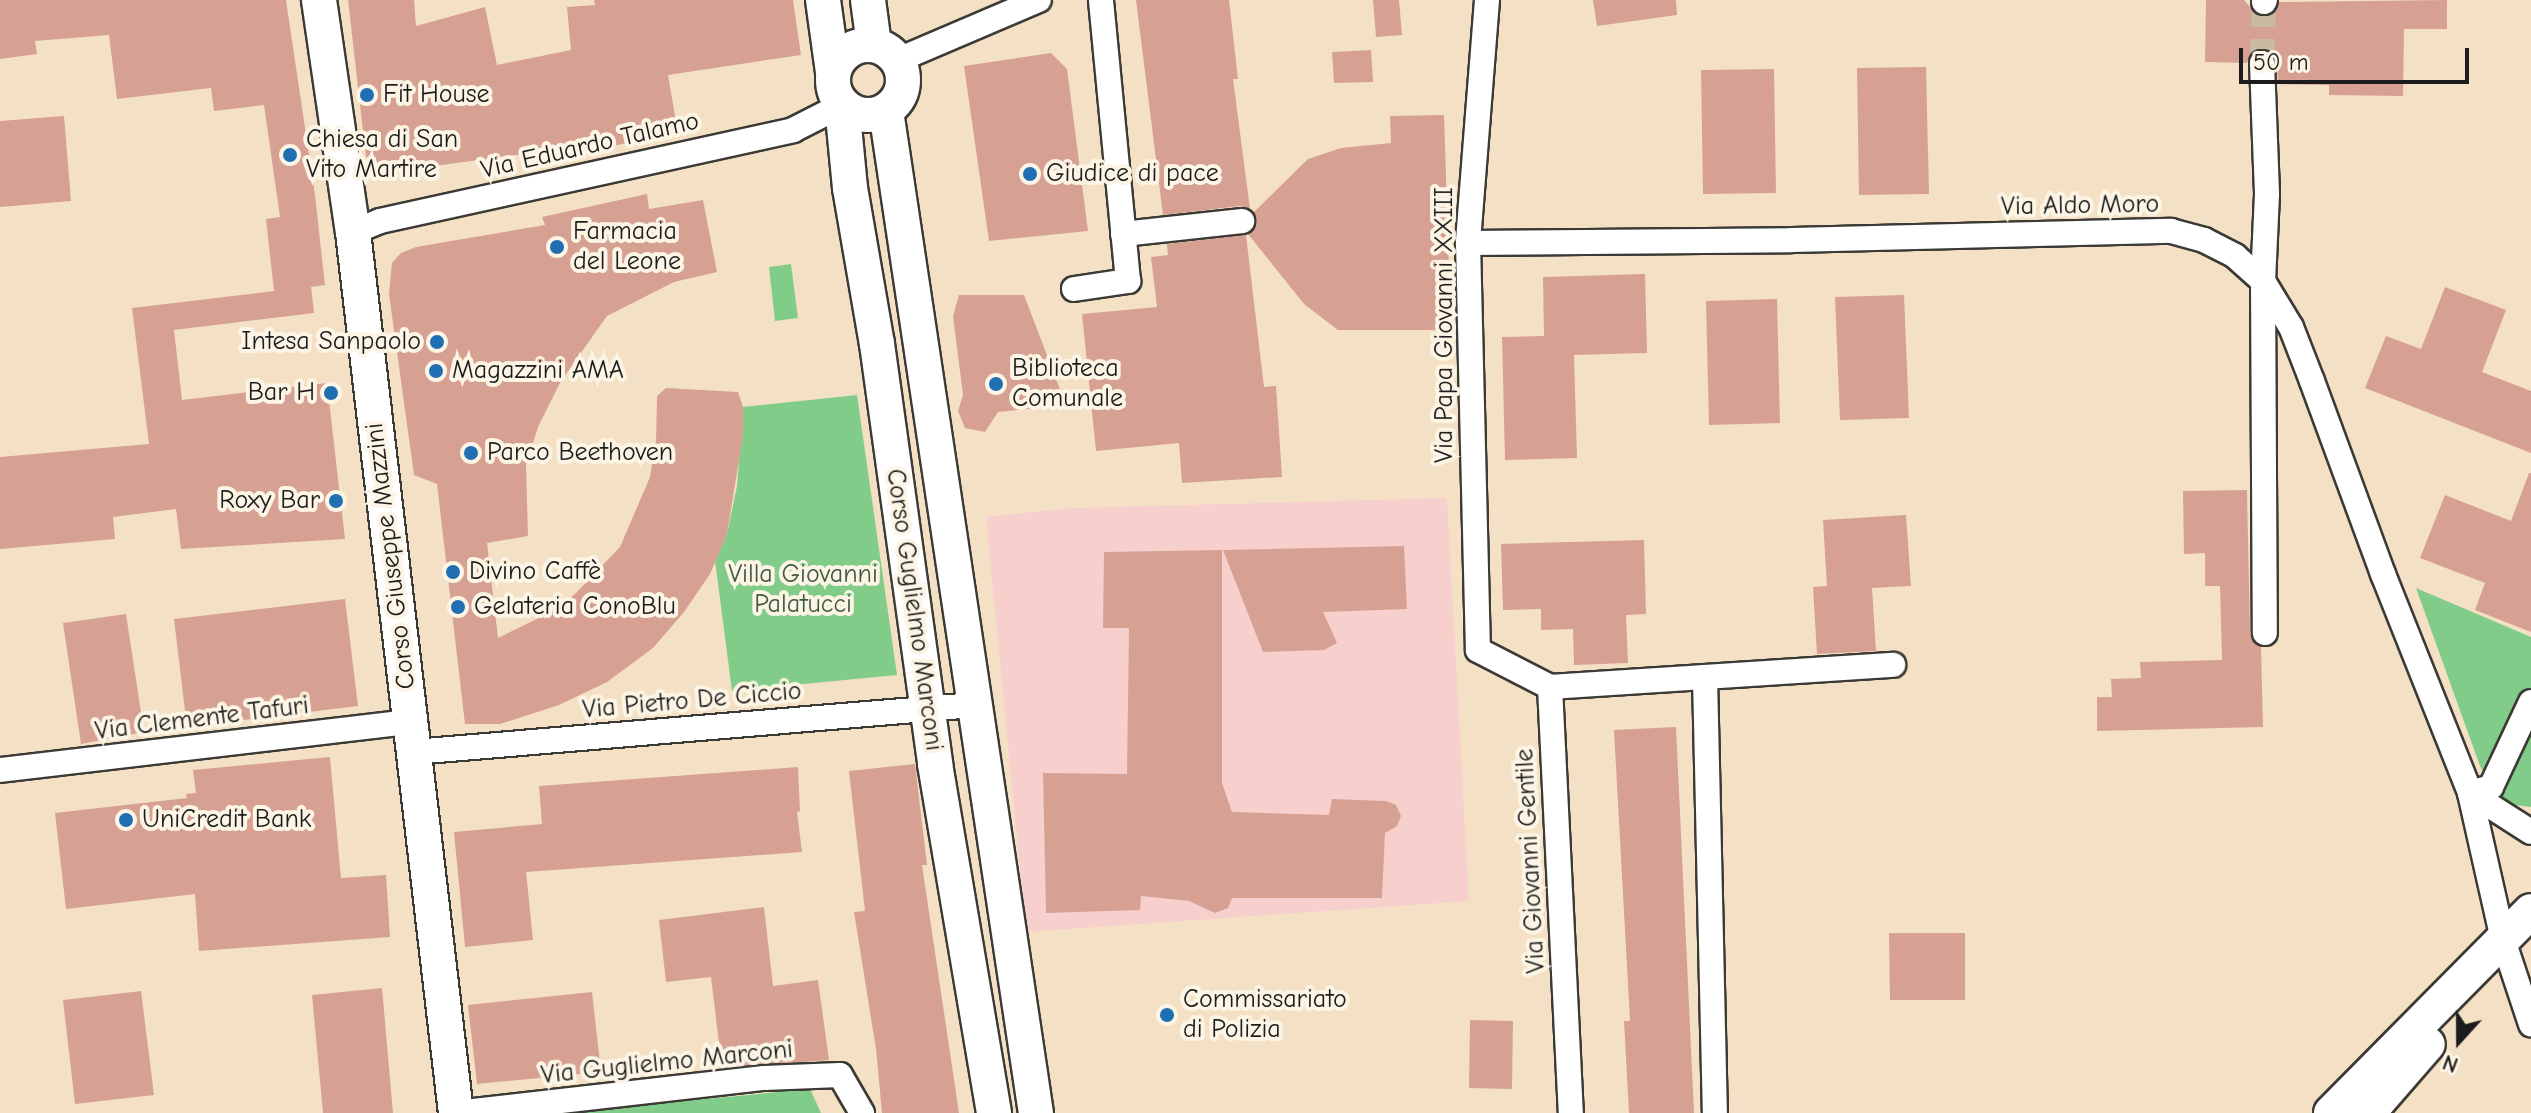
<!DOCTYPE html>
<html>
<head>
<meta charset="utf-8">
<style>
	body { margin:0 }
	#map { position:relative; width:2531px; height:1113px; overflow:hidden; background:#f4e1c5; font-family:"Comic Neue",sans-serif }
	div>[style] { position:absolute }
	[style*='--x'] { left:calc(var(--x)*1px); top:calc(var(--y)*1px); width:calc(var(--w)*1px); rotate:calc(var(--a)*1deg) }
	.built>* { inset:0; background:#f7d0ce }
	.green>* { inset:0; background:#82cc89 }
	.building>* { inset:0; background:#d6a192 }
	.street-tunnel>* { height:24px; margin-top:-12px; transform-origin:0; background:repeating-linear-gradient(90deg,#c9baa3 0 24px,transparent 0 36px) }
	.roads { filter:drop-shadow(2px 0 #3c3a35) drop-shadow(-2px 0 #3c3a35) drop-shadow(0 2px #3c3a35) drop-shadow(0 -2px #3c3a35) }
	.street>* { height:24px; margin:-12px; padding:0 12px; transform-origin:12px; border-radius:12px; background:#fff }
	.secondary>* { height:34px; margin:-17px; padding:0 17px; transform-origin:17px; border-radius:17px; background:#fff }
	.secondary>.ring { margin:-17px; padding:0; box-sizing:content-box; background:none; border:34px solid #fff; border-radius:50% }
	.dots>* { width:22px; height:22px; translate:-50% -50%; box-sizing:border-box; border:4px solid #fcf5e5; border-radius:50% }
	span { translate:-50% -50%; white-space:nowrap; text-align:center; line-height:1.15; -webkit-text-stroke:8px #fcf5e5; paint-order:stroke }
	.poi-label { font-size:26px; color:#1c1c1c }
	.left { translate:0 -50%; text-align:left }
	.right { translate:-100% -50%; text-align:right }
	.street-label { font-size:26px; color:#1c1c1c }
	.park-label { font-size:26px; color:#405a42 }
	.north { position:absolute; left:2419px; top:1001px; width:80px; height:80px; -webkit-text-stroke:6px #fcf5e5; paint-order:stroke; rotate:201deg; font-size:22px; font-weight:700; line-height:32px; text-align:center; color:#1c1c1c }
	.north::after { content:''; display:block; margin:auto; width:28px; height:36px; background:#1c1c1c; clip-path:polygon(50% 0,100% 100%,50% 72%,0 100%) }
	.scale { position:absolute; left:2239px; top:48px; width:230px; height:36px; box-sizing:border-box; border:4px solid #1c1c1c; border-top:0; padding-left:10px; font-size:24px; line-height:28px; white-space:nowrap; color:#1c1c1c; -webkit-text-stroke:6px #fcf5e5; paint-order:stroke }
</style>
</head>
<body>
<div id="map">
	<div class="built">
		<div style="clip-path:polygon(1447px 498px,1469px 901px,1026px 932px,986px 517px,1072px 508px)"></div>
	</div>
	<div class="green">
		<div style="clip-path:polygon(791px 264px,798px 318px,775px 321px,769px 267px)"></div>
		<div style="clip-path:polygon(857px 395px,897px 675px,732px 691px,715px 561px,727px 534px,737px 486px,743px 407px)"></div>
		<div style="clip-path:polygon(2416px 588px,2531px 637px,2531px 807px,2499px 803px,2480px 766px)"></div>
		<div style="clip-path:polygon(810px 1089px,821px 1113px,559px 1113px)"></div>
	</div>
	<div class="building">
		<div style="clip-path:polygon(0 0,286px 0,315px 195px,325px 285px,311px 287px,314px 313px,174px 330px,182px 400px,327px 383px,345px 539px,181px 549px,176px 509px,113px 517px,115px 539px,0 549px,0 457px,149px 444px,132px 308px,274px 291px,266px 219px,280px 217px,264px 105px,214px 111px,211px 88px,117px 99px,109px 35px,35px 41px,37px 54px,0 59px)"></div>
		<div style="clip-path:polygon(348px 0,414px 0,416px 26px,485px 7px,497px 65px,571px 50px,567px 7px,595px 5px,594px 0,793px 0,801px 55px,668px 75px,678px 133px,546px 159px,544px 151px,368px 175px)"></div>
		<div style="clip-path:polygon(1136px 0,1229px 0,1238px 79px,1233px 79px,1250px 209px,1240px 206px,1163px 215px)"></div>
		<div style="clip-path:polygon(1373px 0,1399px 0,1402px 35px,1376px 37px)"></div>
		<div style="clip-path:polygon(1593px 0,1676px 0,1677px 15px,1597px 26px)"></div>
		<div style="clip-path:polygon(2206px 0,2244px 0,2257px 15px,2264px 17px,2273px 14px,2279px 2px,2447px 0,2447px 29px,2404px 29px,2403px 96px,2329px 95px,2329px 85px,2278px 84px,2277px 62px,2268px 49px,2253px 51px,2247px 63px,2205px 62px)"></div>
		<div style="clip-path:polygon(1371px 50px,1373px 82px,1334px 83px,1332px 52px)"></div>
		<div style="clip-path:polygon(1051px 53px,1067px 69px,1088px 231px,989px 241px,964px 66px)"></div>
		<div style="clip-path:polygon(1926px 67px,1929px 194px,1859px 195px,1857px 68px)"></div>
		<div style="clip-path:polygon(1774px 69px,1776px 193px,1703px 194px,1701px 70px)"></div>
		<div style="clip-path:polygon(1444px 115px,1451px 330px,1338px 330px,1304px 304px,1248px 234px,1256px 226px,1254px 212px,1308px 159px,1341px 148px,1391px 143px,1390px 116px)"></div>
		<div style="clip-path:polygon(64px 116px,71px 201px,0 207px,0 121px)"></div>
		<div style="clip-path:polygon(647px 194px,649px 209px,703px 200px,717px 272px,674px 282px,607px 316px,561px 381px,538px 427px,526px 465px,528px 536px,487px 543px,498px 638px,553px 611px,575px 594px,620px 547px,650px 477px,656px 440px,657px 396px,666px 388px,738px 392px,743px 407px,743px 435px,727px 534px,710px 574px,684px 612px,653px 648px,607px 682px,559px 705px,500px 724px,465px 724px,437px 484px,414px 475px,389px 294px,392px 263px,401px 253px,416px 247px,545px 225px,542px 217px)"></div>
		<div style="clip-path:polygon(1246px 235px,1264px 387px,1276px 386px,1282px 477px,1182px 483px,1179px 443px,1096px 451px,1082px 314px,1157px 307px,1151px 257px,1168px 255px,1167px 244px)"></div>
		<div style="clip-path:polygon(1645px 274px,1647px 353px,1574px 355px,1577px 458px,1505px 460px,1502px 337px,1544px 336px,1543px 277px)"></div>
		<div style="clip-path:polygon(2445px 287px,2506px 310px,2482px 372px,2531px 391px,2531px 453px,2365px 388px,2386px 336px,2421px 349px)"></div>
		<div style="clip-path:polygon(959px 295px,1024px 295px,1066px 405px,998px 412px,985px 432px,965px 428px,958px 411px,963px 395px,953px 316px)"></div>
		<div style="clip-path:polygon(1904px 295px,1909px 418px,1840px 420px,1835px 297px)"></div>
		<div style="clip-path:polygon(1777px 299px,1780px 423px,1709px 425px,1706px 301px)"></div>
		<div style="clip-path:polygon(2529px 473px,2531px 473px,2531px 632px,2475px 610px,2485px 583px,2420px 558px,2445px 495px,2511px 521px)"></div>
		<div style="clip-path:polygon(2247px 490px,2250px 633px,2253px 641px,2261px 647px,2263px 727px,2097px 731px,2097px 697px,2112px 697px,2111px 679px,2141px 678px,2140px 662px,2222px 660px,2220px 586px,2205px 586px,2205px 553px,2184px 554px,2183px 491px)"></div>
		<div style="clip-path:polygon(1906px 515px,1911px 586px,1872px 588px,1876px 651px,1817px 654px,1813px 587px,1827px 586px,1823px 520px)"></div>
		<div style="clip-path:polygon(1644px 540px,1646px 614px,1626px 615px,1628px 663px,1574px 665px,1573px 629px,1541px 630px,1541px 609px,1503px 610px,1501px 544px)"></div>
		<div style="clip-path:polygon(1404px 546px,1407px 609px,1323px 612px,1337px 643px,1324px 650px,1263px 652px,1223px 550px)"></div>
		<div style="clip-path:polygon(1222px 550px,1222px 783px,1232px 812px,1329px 815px,1332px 799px,1386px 801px,1396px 805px,1401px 816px,1397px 826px,1385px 833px,1382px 898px,1232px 898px,1228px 908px,1215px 913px,1189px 901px,1141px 896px,1140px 910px,1046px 913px,1043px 773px,1127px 774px,1129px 628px,1103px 628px,1104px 552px)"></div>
		<div style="clip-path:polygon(345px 599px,358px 706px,187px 727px,174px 619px)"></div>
		<div style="clip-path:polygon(126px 614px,144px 732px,81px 744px,63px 623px)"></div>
		<div style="clip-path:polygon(1676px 727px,1694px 1113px,1629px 1113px,1624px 1021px,1630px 1021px,1614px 730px)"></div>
		<div style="clip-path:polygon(330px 757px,341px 878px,386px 875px,390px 937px,199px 951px,195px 894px,66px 909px,55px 813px,187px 798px,186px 794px,196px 793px,193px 770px)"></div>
		<div style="clip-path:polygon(915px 764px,927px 865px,922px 865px,959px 1113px,882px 1113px,876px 1049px,854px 912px,865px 911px,849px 771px)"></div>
		<div style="clip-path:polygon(798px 767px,800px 811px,797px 812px,802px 852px,526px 872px,533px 940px,465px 947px,454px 832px,542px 824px,539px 786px)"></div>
		<div style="clip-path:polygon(764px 907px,773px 986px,818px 980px,829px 1060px,722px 1068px,711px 977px,666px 982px,659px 920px)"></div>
		<div style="clip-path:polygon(1889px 933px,1965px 933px,1965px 1000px,1890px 1000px)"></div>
		<div style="clip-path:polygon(382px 988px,393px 1113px,323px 1113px,312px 995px)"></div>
		<div style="clip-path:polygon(141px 991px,154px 1095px,75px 1104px,63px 1000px)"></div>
		<div style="clip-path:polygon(592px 992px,601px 1072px,477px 1084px,468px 1005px)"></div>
		<div style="clip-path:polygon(1470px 1020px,1513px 1021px,1512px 1089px,1469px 1088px)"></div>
	</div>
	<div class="street-tunnel">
		<div style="--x:2262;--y:63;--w:61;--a:-88.1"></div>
	</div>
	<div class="roads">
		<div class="street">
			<div style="--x:1487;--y:0;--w:244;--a:94.5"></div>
			<div style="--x:1468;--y:243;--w:407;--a:88.6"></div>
			<div style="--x:1478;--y:650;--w:81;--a:27.2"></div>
			<div style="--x:1550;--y:687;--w:427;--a:87.2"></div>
			<div style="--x:2264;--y:2;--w:2;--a:-63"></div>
			<div style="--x:898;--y:60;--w:153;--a:-23.1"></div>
			<div style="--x:2262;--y:63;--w:131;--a:87.8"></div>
			<div style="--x:2267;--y:194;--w:87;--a:92.6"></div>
			<div style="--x:2263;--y:281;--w:352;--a:89.7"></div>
			<div style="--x:353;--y:232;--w:29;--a:-22"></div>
			<div style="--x:380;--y:221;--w:423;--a:-12.4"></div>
			<div style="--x:793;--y:130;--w:55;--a:-27"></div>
			<div style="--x:1123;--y:234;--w:120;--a:-6.2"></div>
			<div style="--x:1468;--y:243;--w:324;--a:-0.5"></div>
			<div style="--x:1792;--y:240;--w:379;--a:-1.4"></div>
			<div style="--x:2171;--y:231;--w:34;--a:15"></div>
			<div style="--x:2204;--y:240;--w:35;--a:27"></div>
			<div style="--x:2235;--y:256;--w:38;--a:42"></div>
			<div style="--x:2263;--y:281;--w:54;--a:58.7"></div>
			<div style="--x:2291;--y:327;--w:58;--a:68.7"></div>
			<div style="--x:2312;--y:381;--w:206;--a:69.8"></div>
			<div style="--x:2383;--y:574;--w:236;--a:68.3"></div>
			<div style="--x:2470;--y:793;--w:151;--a:77.3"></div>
			<div style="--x:2503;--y:940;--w:89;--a:71.6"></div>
			<div style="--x:1074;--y:289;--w:55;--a:-8.4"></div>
			<div style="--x:1128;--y:281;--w:282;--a:-95.5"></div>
			<div style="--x:1705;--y:677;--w:436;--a:88.7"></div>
			<div style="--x:1550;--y:687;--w:344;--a:-3.7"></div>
			<div style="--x:414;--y:752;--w:562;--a:-4.8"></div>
			<div style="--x:0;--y:770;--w:413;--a:-6.7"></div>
			<div style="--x:2470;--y:793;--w:22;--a:-16"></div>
			<div style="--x:2491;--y:787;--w:94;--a:-64.8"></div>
			<div style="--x:2470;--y:793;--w:72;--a:32.6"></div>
			<div style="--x:456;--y:1113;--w:310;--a:-6.5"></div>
			<div style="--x:764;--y:1078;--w:76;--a:-2.3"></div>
			<div style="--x:840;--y:1075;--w:44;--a:59.9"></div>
		</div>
		<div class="secondary">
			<div style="--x:319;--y:0;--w:234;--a:81.7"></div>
			<div style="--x:353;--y:232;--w:887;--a:83.33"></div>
			<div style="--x:823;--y:0;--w:73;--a:82.1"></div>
			<div style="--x:868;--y:0;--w:45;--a:82.4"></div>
			<div class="ring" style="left:833px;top:45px;width:36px;height:36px"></div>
			<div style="--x:842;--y:105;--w:83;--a:84.5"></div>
			<div style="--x:850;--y:188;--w:158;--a:80.2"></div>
			<div style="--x:877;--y:344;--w:424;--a:82.1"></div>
			<div style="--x:935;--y:764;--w:354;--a:80.4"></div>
			<div style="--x:886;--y:111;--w:1013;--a:81.49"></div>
			<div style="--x:2331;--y:1113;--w:284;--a:-45.3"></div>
			<div style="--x:2368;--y:1113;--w:91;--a:-49"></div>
		</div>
	</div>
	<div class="dots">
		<div style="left:367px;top:95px;background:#1f6fb2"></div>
		<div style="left:290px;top:155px;background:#1f6fb2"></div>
		<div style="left:1030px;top:174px;background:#1f6fb2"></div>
		<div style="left:557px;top:247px;background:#1f6fb2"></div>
		<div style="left:437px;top:342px;background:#1f6fb2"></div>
		<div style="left:436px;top:371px;background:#1f6fb2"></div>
		<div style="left:996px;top:384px;background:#1f6fb2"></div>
		<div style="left:331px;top:393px;background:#1f6fb2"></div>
		<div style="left:471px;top:453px;background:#1f6fb2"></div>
		<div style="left:336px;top:501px;background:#1f6fb2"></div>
		<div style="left:453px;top:572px;background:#1f6fb2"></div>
		<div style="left:458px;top:607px;background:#1f6fb2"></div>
		<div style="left:126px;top:820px;background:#1f6fb2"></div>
		<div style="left:1167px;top:1015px;background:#1f6fb2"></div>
	</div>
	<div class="poi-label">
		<span class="left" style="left:383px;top:95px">Fit House</span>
		<span class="left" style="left:306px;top:155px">Chiesa di San<br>Vito Martire</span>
		<span class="left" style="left:1046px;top:174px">Giudice di pace</span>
		<span class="left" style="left:573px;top:247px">Farmacia<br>del Leone</span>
		<span class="right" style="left:421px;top:342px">Intesa Sanpaolo</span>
		<span class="left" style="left:1012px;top:384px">Biblioteca<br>Comunale</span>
		<span class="left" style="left:452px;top:371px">Magazzini AMA</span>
		<span class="right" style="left:315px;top:393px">Bar H</span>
		<span class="left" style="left:487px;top:453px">Parco Beethoven</span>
		<span class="right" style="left:320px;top:501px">Roxy Bar</span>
		<span class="left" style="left:469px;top:572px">Divino Caffè</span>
		<span class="left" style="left:474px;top:607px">Gelateria ConoBlu</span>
		<span class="left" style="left:142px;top:820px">UniCredit Bank</span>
		<span class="left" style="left:1183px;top:1015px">Commissariato<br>di Polizia</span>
	</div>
	<div class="street-label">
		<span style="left:590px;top:146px;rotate:-13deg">Via Eduardo Talamo</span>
		<span style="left:2080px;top:206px;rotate:-1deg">Via Aldo Moro</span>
		<span style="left:1445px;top:325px;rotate:-90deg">Via Papa Giovanni XXIII</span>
		<span style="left:391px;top:556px;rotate:-97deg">Corso Giuseppe Mazzini</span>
		<span style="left:914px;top:610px;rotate:82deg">Corso Guglielmo Marconi</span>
		<span style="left:692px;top:701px;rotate:-5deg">Via Pietro De Ciccio</span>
		<span style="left:202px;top:719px;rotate:-7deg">Via Clemente Tafuri</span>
		<span style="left:1531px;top:861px;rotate:-93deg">Via Giovanni Gentile</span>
		<span style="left:667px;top:1063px;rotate:-6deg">Via Guglielmo Marconi</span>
	</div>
	<div class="park-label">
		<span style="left:803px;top:590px">Villa Giovanni<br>Palatucci</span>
	</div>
	<div class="north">N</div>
	<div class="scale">50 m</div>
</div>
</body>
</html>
